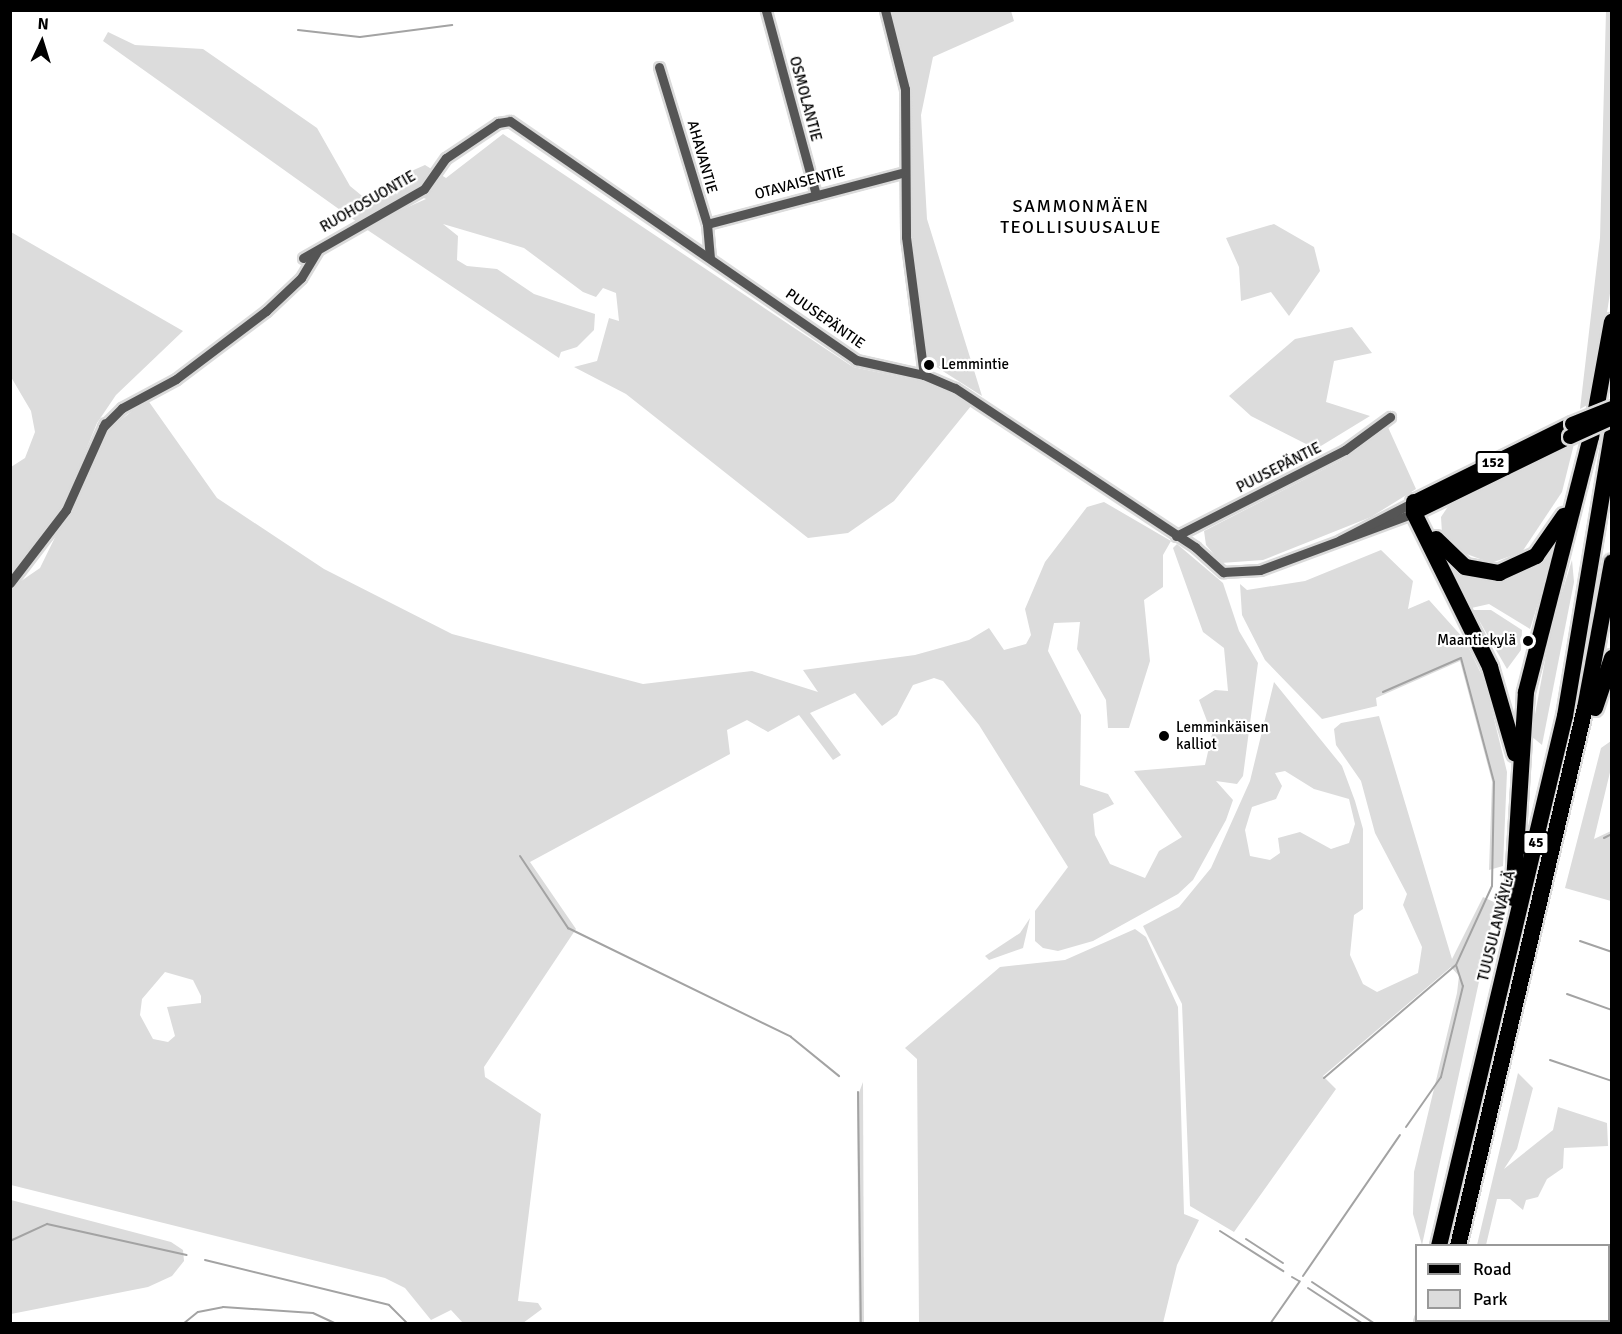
<!DOCTYPE html>
<html>
<head>
<meta charset="utf-8">
<style>
	body { margin:0 }
	#map { position:relative; width:1622px; height:1334px; overflow:hidden; background:#fff; font-family:Signika,sans-serif }
	div>[style] { position:absolute }
	[style*='--x'] { left:calc(var(--x)*1px); top:calc(var(--y)*1px); width:calc(var(--w)*1px); rotate:calc(var(--a)*1deg) }
	.green>* { inset:0; background:#dcdcdc }
	.stream>* { height:2px; margin:-1px; padding:0 1px; transform-origin:1px; border-radius:1px; background:#a3a3a3 }
	.roads { filter:drop-shadow(2px 0 #dbdbdb) drop-shadow(-2px 0 #dbdbdb) drop-shadow(0 2px #dbdbdb) drop-shadow(0 -2px #dbdbdb) }
	.street>* { height:9px; margin:-4.5px; padding:0 4.5px; transform-origin:4.5px; border-radius:4.5px; background:#555 }
	.primary>* { height:14px; margin:-7px; padding:0 7px; transform-origin:7px; border-radius:7px; background:#000 }
	.highway>* { height:16px; margin:-8px; padding:0 8px; transform-origin:8px; border-radius:8px; background:#000 }
	.bridges { filter:drop-shadow(2px 0 #dbdbdb) drop-shadow(-2px 0 #dbdbdb) drop-shadow(0 2px #dbdbdb) drop-shadow(0 -2px #dbdbdb) }
	.primary-bridge>* { height:14px; margin:-7px; padding:0 7px; transform-origin:7px; border-radius:7px; background:#000 }
	.dots>* { width:16px; height:16px; translate:-50% -50%; box-sizing:border-box; border:3px solid #fff; border-radius:50% }
	span { translate:-50% -50%; white-space:nowrap; text-align:center; line-height:1.15; -webkit-text-stroke:4.5px #fff; paint-order:stroke }
	.shield-label span { padding:2px 4px; background:#fff; border:2px solid; border-radius:4px; -webkit-text-stroke-width:0 }
	.shield-label { font-size:14px; color:#000; font-weight:700 }
	.street-label { font-size:15px; color:#000 }
	.poi-label { font-size:15px; color:#000 }
	.left { translate:0 -50%; text-align:left }
	.right { translate:-100% -50%; text-align:right }
	.quarter-label { font-size:18px; color:#000; letter-spacing:1.5px }
	.frame { position:absolute; inset:0; border:12px solid #000; pointer-events:none }
	.legend { position:absolute; left:1415px; top:1244px; width:195px; height:78px; box-sizing:border-box; background:#fff; border:2px solid #999; margin:0; padding:8px 10px; list-style:none; font-size:18px; color:#000 }
	.legend li { display:flex; align-items:center; gap:12px; height:30px }
	.legend b { width:30px; border:2px solid #999 }
	.north { position:absolute; left:12px; top:12px; width:60px; height:60px; -webkit-text-stroke:4px #fff; paint-order:stroke; rotate:4deg; font-size:16px; font-weight:700; line-height:24px; text-align:center; color:#000 }
	.north::after { content:''; display:block; margin:auto; width:21px; height:27px; background:#000; clip-path:polygon(50% 0,100% 100%,50% 72%,0 100%) }
</style>
</head>
<body>
<div id="map">
	<div class="green">
		<div style="clip-path:polygon(892px 11px,1011px 11px,1014px 21px,933px 57px,921px 115px,927px 219px,982px 396px,927px 361px,905px 212px,908px 85px)"></div>
		<div style="clip-path:polygon(1606px 11px,1611px 11px,1611px 287px,1593px 402px,1580px 409px,1600px 238px)"></div>
		<div style="clip-path:polygon(108px 32px,135px 45px,203px 49px,317px 128px,350px 186px,367px 200px,380px 195px,389px 181px,425px 165px,446px 178px,503px 134px,853px 367px,938px 385px,971px 406px,894px 501px,848px 533px,808px 538px,626px 394px,574px 367px,597px 361px,609px 318px,619px 321px,616px 293px,603px 288px,596px 297px,583px 292px,524px 248px,443px 224px,458px 236px,457px 260px,467px 266px,497px 269px,534px 294px,595px 314px,594px 330px,577px 347px,561px 352px,559px 358px,363px 227px,426px 199px,413px 193px,357px 222px,103px 41px)"></div>
		<div style="clip-path:polygon(1274px 224px,1314px 247px,1320px 271px,1289px 316px,1271px 292px,1241px 301px,1239px 267px,1226px 238px)"></div>
		<div style="clip-path:polygon(11px 232px,183px 331px,116px 395px,97px 423px,65px 502px,11px 578px,11px 467px,25px 458px,35px 432px,31px 411px,11px 377px)"></div>
		<div style="clip-path:polygon(1352px 327px,1372px 353px,1334px 361px,1326px 402px,1370px 416px,1316px 449px,1251px 416px,1229px 396px,1295px 339px)"></div>
		<div style="clip-path:polygon(evenodd,147px 399px,217px 498px,324px 569px,452px 634px,643px 684px,752px 671px,818px 692px,803px 670px,915px 655px,969px 640px,989px 628px,1004px 650px,1026px 644px,1031px 635px,1025px 609px,1045px 562px,1087px 507px,1104px 502px,1171px 541px,1163px 555px,1163px 587px,1144px 600px,1150px 661px,1129px 728px,1108px 728px,1106px 700px,1077px 649px,1080px 622px,1054px 623px,1048px 651px,1081px 715px,1080px 785px,1108px 794px,1114px 804px,1093px 814px,1095px 835px,1110px 864px,1145px 878px,1159px 851px,1182px 837px,1134px 771px,1205px 765px,1212px 734px,1199px 700px,1215px 690px,1228px 691px,1224px 648px,1203px 632px,1173px 548px,1177px 544px,1223px 583px,1239px 631px,1258px 663px,1243px 776px,1237px 784px,1216px 781px,1233px 800px,1226px 820px,1193px 880px,1178px 894px,1093px 941px,1058px 951px,1043px 948px,1035px 941px,1035px 911px,1068px 867px,979px 725px,943px 681px,934px 678px,913px 685px,897px 715px,882px 726px,855px 693px,810px 713px,841px 755px,833px 760px,799px 715px,768px 732px,747px 720px,727px 730px,730px 754px,530px 862px,576px 929px,484px 1067px,485px 1077px,541px 1114px,518px 1301px,538px 1303px,542px 1309px,523px 1323px,463px 1323px,451px 1310px,431px 1320px,405px 1288px,385px 1278px,11px 1185px,11px 588px,40px 568px,107px 431px,147px 399px,165px 972px,193px 980px,201px 996px,201px 1003px,167px 1007px,175px 1036px,168px 1042px,153px 1039px,140px 1015px,142px 999px,165px 972px)"></div>
		<div style="clip-path:polygon(1387px 425px,1416px 489px,1371px 517px,1263px 560px,1221px 563px,1206px 545px,1204px 531px,1342px 460px)"></div>
		<div style="clip-path:polygon(1575px 440px,1562px 492px,1522px 552px,1491px 563px,1453px 549px,1442px 533px,1441px 517px,1453px 499px)"></div>
		<div style="clip-path:polygon(1562px 527px,1530px 629px,1489px 604px,1467px 609px,1443px 555px,1501px 576px)"></div>
		<div style="clip-path:polygon(1381px 550px,1413px 581px,1408px 609px,1429px 600px,1465px 640px,1485px 682px,1507px 772px,1503px 866px,1489px 870px,1492px 781px,1460px 661px,1376px 698px,1377px 706px,1322px 719px,1265px 660px,1242px 615px,1240px 584px,1247px 590px,1305px 581px)"></div>
		<div style="clip-path:polygon(1572px 560px,1574px 582px,1542px 745px,1531px 736px,1551px 628px)"></div>
		<div style="clip-path:polygon(1473px 610px,1491px 610px,1522px 630px,1521px 650px,1507px 669px)"></div>
		<div style="clip-path:polygon(evenodd,1274px 682px,1342px 766px,1355px 801px,1363px 829px,1363px 909px,1354px 915px,1350px 955px,1363px 984px,1377px 992px,1418px 973px,1422px 947px,1403px 905px,1407px 894px,1375px 833px,1361px 781px,1336px 745px,1334px 729px,1341px 723px,1379px 716px,1452px 959px,1483px 897px,1496px 903px,1422px 1245px,1413px 1214px,1414px 1172px,1457px 993px,1459px 976px,1451px 967px,1323px 1076px,1336px 1089px,1234px 1232px,1190px 1206px,1182px 1004px,1143px 926px,1179px 907px,1211px 868px,1250px 781px,1274px 682px,1285px 771px,1314px 789px,1349px 799px,1355px 824px,1349px 843px,1331px 849px,1300px 832px,1278px 838px,1280px 853px,1270px 860px,1250px 856px,1245px 830px,1252px 807px,1276px 799px,1282px 786px,1275px 773px,1285px 771px)"></div>
		<div style="clip-path:polygon(1611px 741px,1611px 768px,1594px 839px,1611px 831px,1611px 901px,1565px 888px,1601px 748px)"></div>
		<div style="clip-path:polygon(1030px 918px,1023px 948px,989px 960px,985px 956px,1020px 933px)"></div>
		<div style="clip-path:polygon(1135px 929px,1146px 937px,1178px 1007px,1184px 1214px,1199px 1220px,1177px 1265px,1163px 1323px,919px 1323px,917px 1059px,905px 1048px,1000px 967px,1065px 960px)"></div>
		<div style="clip-path:polygon(1518px 1073px,1533px 1088px,1517px 1149px,1504px 1169px,1553px 1130px,1558px 1107px,1607px 1123px,1608px 1146px,1564px 1148px,1563px 1168px,1547px 1179px,1538px 1197px,1526px 1200px,1523px 1210px,1510px 1199px,1497px 1199px,1486px 1245px,1477px 1245px)"></div>
		<div style="clip-path:polygon(863px 1082px,864px 1323px,859px 1324px,857px 1098px)"></div>
		<div style="clip-path:polygon(11px 1200px,171px 1242px,183px 1250px,184px 1261px,172px 1276px,148px 1287px,11px 1314px)"></div>
	</div>
	<div class="stream">
		<div style="--x:298;--y:30;--w:62;--a:6.4"></div>
		<div style="--x:360;--y:37;--w:93;--a:-7.4"></div>
		<div style="--x:1383;--y:692;--w:85;--a:-23.6"></div>
		<div style="--x:1461;--y:658;--w:128;--a:75.1"></div>
		<div style="--x:1494;--y:782;--w:104;--a:91.1"></div>
		<div style="--x:1492;--y:886;--w:87;--a:114.5"></div>
		<div style="--x:1456;--y:965;--w:22;--a:72"></div>
		<div style="--x:1463;--y:986;--w:94;--a:103.6"></div>
		<div style="--x:1441;--y:1077;--w:61;--a:125"></div>
		<div style="--x:1604;--y:838;--w:9;--a:-27"></div>
		<div style="--x:520;--y:856;--w:87;--a:56.3"></div>
		<div style="--x:568;--y:928;--w:248;--a:26"></div>
		<div style="--x:791;--y:1037;--w:62;--a:39.1"></div>
		<div style="--x:1580;--y:941;--w:34;--a:19"></div>
		<div style="--x:1567;--y:994;--w:48;--a:19.6"></div>
		<div style="--x:1550;--y:1060;--w:65;--a:18.7"></div>
		<div style="--x:1324;--y:1078;--w:174;--a:-40.6"></div>
		<div style="--x:858;--y:1092;--w:232;--a:89.3"></div>
		<div style="--x:1220;--y:1231;--w:75;--a:32.4"></div>
		<div style="--x:1246;--y:1239;--w:44;--a:33"></div>
		<div style="--x:10;--y:1241;--w:41;--a:-24.7"></div>
		<div style="--x:47;--y:1224;--w:143;--a:12.5"></div>
		<div style="--x:205;--y:1260;--w:189;--a:13.7"></div>
		<div style="--x:389;--y:1305;--w:27;--a:45"></div>
		<div style="--x:1303;--y:1276;--w:171;--a:-55.5"></div>
		<div style="--x:1292;--y:1277;--w:8;--a:30"></div>
		<div style="--x:1312;--y:1282;--w:76;--a:33.7"></div>
		<div style="--x:1308;--y:1288;--w:66;--a:33.2"></div>
		<div style="--x:183;--y:1324;--w:19;--a:-39"></div>
		<div style="--x:198;--y:1312;--w:25;--a:-11"></div>
		<div style="--x:223;--y:1307;--w:90;--a:3.8"></div>
		<div style="--x:313;--y:1313;--w:26;--a:25"></div>
		<div style="--x:1270;--y:1324;--w:52;--a:-55.1"></div>
	</div>
	<div class="roads">
		<div class="street">
			<div style="--x:885;--y:10;--w:81;--a:75.8"></div>
			<div style="--x:905;--y:89;--w:148;--a:89.6"></div>
			<div style="--x:906;--y:237;--w:139;--a:82.6"></div>
			<div style="--x:766;--y:11;--w:191;--a:74.8"></div>
			<div style="--x:659;--y:67;--w:164;--a:73"></div>
			<div style="--x:707;--y:224;--w:33;--a:85"></div>
			<div style="--x:707;--y:224;--w:201;--a:-14.7"></div>
			<div style="--x:303;--y:258;--w:139;--a:-29.7"></div>
			<div style="--x:424;--y:189;--w:38;--a:-55"></div>
			<div style="--x:446;--y:158;--w:63;--a:-33.9"></div>
			<div style="--x:498;--y:123;--w:12;--a:-9"></div>
			<div style="--x:510;--y:121;--w:421;--a:34.6"></div>
			<div style="--x:856;--y:360;--w:70;--a:12.4"></div>
			<div style="--x:924;--y:375;--w:34;--a:23"></div>
			<div style="--x:955;--y:388;--w:288;--a:33.5"></div>
			<div style="--x:1195;--y:547;--w:38;--a:42"></div>
			<div style="--x:1223;--y:572;--w:37;--a:-3"></div>
			<div style="--x:1260;--y:570;--w:164;--a:-20.3"></div>
			<div style="--x:103;--y:427;--w:27;--a:-45"></div>
			<div style="--x:122;--y:408;--w:61;--a:-28.2"></div>
			<div style="--x:176;--y:379;--w:113;--a:-37.1"></div>
			<div style="--x:266;--y:311;--w:48;--a:-43.3"></div>
			<div style="--x:301;--y:278;--w:31;--a:-59"></div>
			<div style="--x:1176;--y:536;--w:190;--a:-27"></div>
			<div style="--x:1345;--y:450;--w:56;--a:-36.3"></div>
			<div style="--x:1340;--y:540;--w:83;--a:-27.2"></div>
			<div style="--x:10;--y:583;--w:92;--a:-52.5"></div>
			<div style="--x:66;--y:510;--w:95;--a:-65.9"></div>
		</div>
		<div class="primary">
			<div style="--x:1414;--y:502;--w:176;--a:-26.3"></div>
			<div style="--x:1414;--y:513;--w:174;--a:-26"></div>
		</div>
		<div class="highway">
			<div style="--x:1414;--y:502;--w:11;--a:90"></div>
			<div style="--x:1414;--y:513;--w:172;--a:63.7"></div>
			<div style="--x:1490;--y:667;--w:90;--a:73.8"></div>
			<div style="--x:1436;--y:539;--w:40;--a:44"></div>
			<div style="--x:1465;--y:567;--w:35;--a:10"></div>
			<div style="--x:1499;--y:573;--w:41;--a:-24.7"></div>
			<div style="--x:1536;--y:556;--w:49;--a:-55"></div>
			<div style="--x:1595;--y:708;--w:53;--a:-71.2"></div>
			<div style="--x:1513;--y:898;--w:206;--a:-86.4"></div>
			<div style="--x:1526;--y:692;--w:263;--a:-75.7"></div>
			<div style="--x:1591;--y:437;--w:117;--a:-79.7"></div>
			<div style="--x:1439;--y:1246;--w:545;--a:-76.63"></div>
			<div style="--x:1565;--y:716;--w:284;--a:-80.5"></div>
			<div style="--x:1458;--y:1246;--w:553;--a:-76.72"></div>
			<div style="--x:1585;--y:708;--w:148;--a:-79.5"></div>
			<div style="--x:1423;--y:1324;--w:4;--a:-76"></div>
			<div style="--x:1442;--y:1324;--w:4;--a:-90"></div>
		</div>
	</div>
	<div class="bridges">
		<div class="primary-bridge">
			<div style="--x:1572;--y:424;--w:43;--a:-21.8"></div>
			<div style="--x:1570;--y:437;--w:46;--a:-24.3"></div>
		</div>
	</div>
	<div class="dots">
		<div style="left:929px;top:365px;background:#000"></div>
		<div style="left:1528px;top:641px;background:#000"></div>
		<div style="left:1164px;top:736px;background:#000"></div>
	</div>
	<div class="shield-label">
		<span style="left:1493px;top:463px">152</span>
		<span style="left:1536px;top:843px">45</span>
	</div>
	<div class="street-label">
		<span style="left:805px;top:99px;rotate:75deg">OSMOLANTIE</span>
		<span style="left:702px;top:157px;rotate:74deg">AHAVANTIE</span>
		<span style="left:800px;top:183px;rotate:-15deg">OTAVAISENTIE</span>
		<span style="left:368px;top:202px;rotate:-30deg">RUOHOSUONTIE</span>
		<span style="left:825px;top:319px;rotate:35deg">PUUSEPÄNTIE</span>
		<span style="left:1279px;top:468px;rotate:-27deg">PUUSEPÄNTIE</span>
		<span style="left:1497px;top:926px;rotate:-76deg">TUUSULANVÄYLÄ</span>
	</div>
	<div class="poi-label">
		<span class="left" style="left:941px;top:365px">Lemmintie</span>
		<span class="right" style="left:1516px;top:641px">Maantiekylä</span>
		<span class="left" style="left:1176px;top:736px">Lemminkäisen<br>kalliot</span>
	</div>
	<div class="quarter-label">
		<span style="left:1081px;top:217px">SAMMONMÄEN<br>TEOLLISUUSALUE</span>
	</div>
	<div class="frame"></div>
	<ul class="legend">
	<li><b style="height:8px;background:#000"></b>Road</li>
	<li><b style="height:16px;background:#dcdcdc"></b>Park</li>
	</ul>
	<div class="north">N</div>
</div>
</body>
</html>
